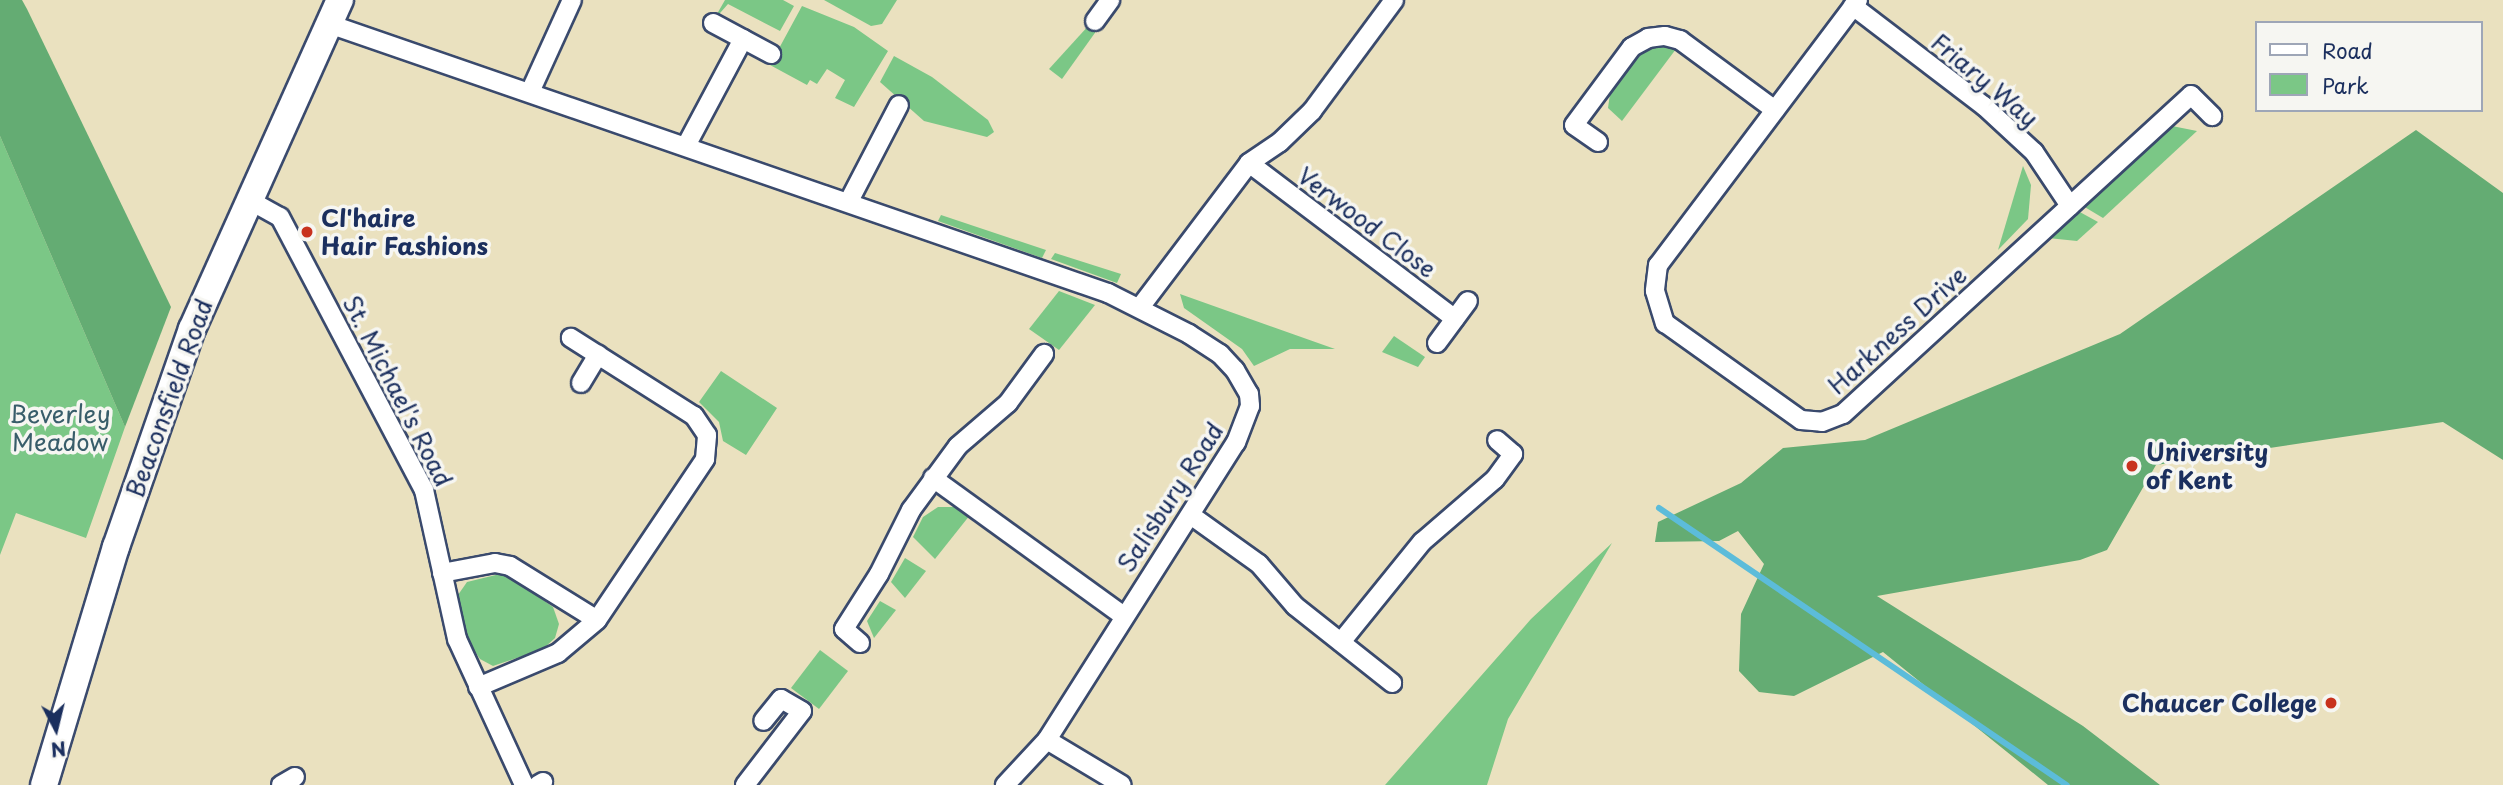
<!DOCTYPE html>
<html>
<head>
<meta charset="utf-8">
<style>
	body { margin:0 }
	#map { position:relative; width:2503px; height:785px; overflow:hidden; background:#eae1bf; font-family:"Playpen Sans",sans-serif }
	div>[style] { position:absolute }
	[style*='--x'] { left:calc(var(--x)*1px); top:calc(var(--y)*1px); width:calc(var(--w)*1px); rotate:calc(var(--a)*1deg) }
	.green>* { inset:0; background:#7bc786 }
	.forest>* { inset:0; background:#64ac73 }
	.stream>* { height:6px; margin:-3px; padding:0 3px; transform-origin:3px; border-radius:3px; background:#5cbcda }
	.roads { filter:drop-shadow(2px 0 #3a4a6d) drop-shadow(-2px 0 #3a4a6d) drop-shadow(0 2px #3a4a6d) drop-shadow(0 -2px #3a4a6d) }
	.street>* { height:18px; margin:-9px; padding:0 9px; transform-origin:9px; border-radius:9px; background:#fff }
	.secondary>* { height:26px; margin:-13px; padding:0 13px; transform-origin:13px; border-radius:13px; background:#fff }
	.dots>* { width:19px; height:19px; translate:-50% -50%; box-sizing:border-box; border:4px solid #f6f6f2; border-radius:50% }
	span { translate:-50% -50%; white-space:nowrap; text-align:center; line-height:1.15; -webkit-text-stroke:7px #f6f6f2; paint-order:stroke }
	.street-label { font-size:24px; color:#1b2f5e }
	.poi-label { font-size:24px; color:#1b2f5e; font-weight:700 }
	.left { translate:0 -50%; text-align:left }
	.right { translate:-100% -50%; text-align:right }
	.park-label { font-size:24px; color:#385d6a }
	.legend { position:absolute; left:2255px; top:21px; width:228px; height:91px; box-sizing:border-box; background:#f6f6f2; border:2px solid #9ea6b7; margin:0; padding:9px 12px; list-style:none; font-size:21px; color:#1b2f5e }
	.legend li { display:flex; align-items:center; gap:14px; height:35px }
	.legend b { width:35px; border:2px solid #9ea6b7 }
	.north { position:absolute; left:21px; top:694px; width:70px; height:70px; -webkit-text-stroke:5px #f6f6f2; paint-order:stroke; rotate:173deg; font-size:19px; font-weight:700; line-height:28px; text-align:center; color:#1b2f5e }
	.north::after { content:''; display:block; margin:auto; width:24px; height:32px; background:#1b2f5e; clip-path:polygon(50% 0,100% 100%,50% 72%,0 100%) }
</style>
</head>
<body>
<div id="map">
	<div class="green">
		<div style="clip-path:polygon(725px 0,783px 0,794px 6px,780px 31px,728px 4px,713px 21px)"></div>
		<div style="clip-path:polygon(824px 0,897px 0,882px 24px,871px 26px)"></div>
		<div style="clip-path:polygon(802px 6px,854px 27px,888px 51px,854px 107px,835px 98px,845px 80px,827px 69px,817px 84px,810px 80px,807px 85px,770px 65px)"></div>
		<div style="clip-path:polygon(1090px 24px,1097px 30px,1062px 79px,1049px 69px)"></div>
		<div style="clip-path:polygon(1654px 44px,1676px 49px,1622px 121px,1608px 108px,1610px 94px,1641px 52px)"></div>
		<div style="clip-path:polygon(894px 56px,932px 77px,988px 120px,994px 132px,987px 137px,924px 121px,880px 82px)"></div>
		<div style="clip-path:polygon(2172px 126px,2197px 131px,2103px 218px,2083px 206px)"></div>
		<div style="clip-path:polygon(0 136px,125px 427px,86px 538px,16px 513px,0 555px)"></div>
		<div style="clip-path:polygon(2023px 166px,2031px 185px,2028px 219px,1998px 250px)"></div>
		<div style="clip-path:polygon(2078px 211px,2098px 222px,2077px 241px,2048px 238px)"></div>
		<div style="clip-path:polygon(941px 215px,1046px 250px,1042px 258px,938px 221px)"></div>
		<div style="clip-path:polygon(1055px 253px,1121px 274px,1117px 283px,1051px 259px)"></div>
		<div style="clip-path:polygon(1059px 291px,1095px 305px,1059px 350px,1029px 329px)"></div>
		<div style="clip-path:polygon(1180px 294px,1335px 349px,1290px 349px,1254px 366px,1242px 349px,1184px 308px)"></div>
		<div style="clip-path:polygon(1394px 336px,1425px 357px,1418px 367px,1382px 352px)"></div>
		<div style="clip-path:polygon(721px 371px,777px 408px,746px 455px,723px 441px,719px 422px,699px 402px)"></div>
		<div style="clip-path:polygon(938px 507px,955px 507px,970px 515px,935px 559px,913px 537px,923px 517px)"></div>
		<div style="clip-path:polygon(1612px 543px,1508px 719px,1487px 785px,1385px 785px,1531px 619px)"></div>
		<div style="clip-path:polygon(905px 558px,926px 571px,905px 598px,891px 582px)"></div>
		<div style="clip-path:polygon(504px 573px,553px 607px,559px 624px,555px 638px,543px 649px,493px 666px,480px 659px,467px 640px,458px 595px,467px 582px)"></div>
		<div style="clip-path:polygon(880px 601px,896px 610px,874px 638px,867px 621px)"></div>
		<div style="clip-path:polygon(820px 650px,848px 671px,819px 709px,791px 688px)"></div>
	</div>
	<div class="forest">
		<div style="clip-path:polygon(0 0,22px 0,27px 9px,171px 307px,125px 427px,0 136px)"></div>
		<div style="clip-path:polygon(2416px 130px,2503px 193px,2503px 460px,2443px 422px,2156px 465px,2107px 550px,2080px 560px,1877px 596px,2083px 726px,2160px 785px,2048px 785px,1883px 652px,1794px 696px,1759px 692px,1739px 671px,1741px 614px,1764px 564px,1738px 531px,1719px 541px,1655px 542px,1658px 522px,1741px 483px,1783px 448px,1865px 440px,2120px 334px)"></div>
	</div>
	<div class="stream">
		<div style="--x:1659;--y:508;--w:493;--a:34.2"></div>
	</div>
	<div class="roads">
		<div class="street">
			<div style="--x:1858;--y:0;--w:332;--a:127"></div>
			<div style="--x:1658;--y:265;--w:26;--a:97"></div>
			<div style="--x:1655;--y:291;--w:34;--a:73"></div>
			<div style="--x:1665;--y:323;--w:167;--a:35.5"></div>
			<div style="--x:1801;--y:420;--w:21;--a:5"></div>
			<div style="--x:1822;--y:422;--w:22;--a:-21"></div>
			<div style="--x:1843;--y:414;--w:472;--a:-42.5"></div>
			<div style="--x:2191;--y:95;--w:30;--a:45"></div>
			<div style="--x:1853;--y:6;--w:165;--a:37.4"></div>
			<div style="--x:1984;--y:106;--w:68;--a:42.6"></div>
			<div style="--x:2034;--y:152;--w:65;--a:56.3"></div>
			<div style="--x:1095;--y:21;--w:26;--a:-54"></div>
			<div style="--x:713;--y:23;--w:66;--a:28.1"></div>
			<div style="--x:329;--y:24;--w:824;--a:19.05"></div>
			<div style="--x:1108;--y:293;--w:91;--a:26.8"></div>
			<div style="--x:1189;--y:334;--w:37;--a:33"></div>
			<div style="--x:1220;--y:354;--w:22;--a:47"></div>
			<div style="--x:1235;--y:370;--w:28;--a:60"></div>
			<div style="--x:1249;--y:394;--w:12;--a:85"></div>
			<div style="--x:1250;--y:406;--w:39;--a:111"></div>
			<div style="--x:1236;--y:442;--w:353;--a:122.4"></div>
			<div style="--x:1047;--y:740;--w:62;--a:133"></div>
			<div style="--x:530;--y:92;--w:101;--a:-65.5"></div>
			<div style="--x:1598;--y:142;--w:29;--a:-145"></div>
			<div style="--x:1574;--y:125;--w:97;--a:-53.4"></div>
			<div style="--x:1632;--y:47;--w:18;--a:-29"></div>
			<div style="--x:1648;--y:38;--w:17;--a:-7"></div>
			<div style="--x:1665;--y:36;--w:16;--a:15"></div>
			<div style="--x:1680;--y:40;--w:118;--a:36.4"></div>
			<div style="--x:687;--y:144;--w:119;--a:-61.9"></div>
			<div style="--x:1249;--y:163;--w:258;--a:37.1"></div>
			<div style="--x:249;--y:200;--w:35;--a:29"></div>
			<div style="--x:280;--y:217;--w:309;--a:62.2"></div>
			<div style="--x:424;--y:490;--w:153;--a:77.5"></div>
			<div style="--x:457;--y:639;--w:161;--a:65.3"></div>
			<div style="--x:849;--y:201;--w:108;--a:-62.5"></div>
			<div style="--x:1141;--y:306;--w:179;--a:-52.9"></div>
			<div style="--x:1249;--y:163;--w:37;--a:-34"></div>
			<div style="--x:1280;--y:142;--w:45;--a:-44.1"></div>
			<div style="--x:1312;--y:111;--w:138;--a:-53.5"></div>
			<div style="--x:1437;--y:343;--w:52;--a:-53.6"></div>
			<div style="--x:581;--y:383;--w:33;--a:-59"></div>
			<div style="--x:933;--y:478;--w:233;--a:35.9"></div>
			<div style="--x:1192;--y:516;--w:82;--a:35.6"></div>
			<div style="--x:1259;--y:564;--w:55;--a:49.4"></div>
			<div style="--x:1295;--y:606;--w:124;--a:38.4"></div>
			<div style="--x:442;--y:573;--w:54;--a:-10.7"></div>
			<div style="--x:495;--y:563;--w:15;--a:11"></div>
			<div style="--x:510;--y:566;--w:102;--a:31.8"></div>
			<div style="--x:1341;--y:642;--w:129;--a:-51"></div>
			<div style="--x:1422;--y:542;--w:96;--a:-40.8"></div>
			<div style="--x:1495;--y:479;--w:31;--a:-54"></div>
			<div style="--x:1513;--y:454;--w:21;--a:-139"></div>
			<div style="--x:860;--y:643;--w:21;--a:-139"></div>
			<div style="--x:844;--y:629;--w:65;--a:-57.5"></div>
			<div style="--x:879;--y:574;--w:72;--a:-63.4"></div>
			<div style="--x:911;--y:510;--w:79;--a:-53.7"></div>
			<div style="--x:958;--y:446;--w:66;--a:-40.7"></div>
			<div style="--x:1008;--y:403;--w:61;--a:-53.7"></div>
			<div style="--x:478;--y:687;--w:87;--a:-23"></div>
			<div style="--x:558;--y:653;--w:51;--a:-40.2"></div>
			<div style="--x:597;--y:620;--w:194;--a:-56.1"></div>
			<div style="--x:705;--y:459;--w:24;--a:-85"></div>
			<div style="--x:707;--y:435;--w:23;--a:-124"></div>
			<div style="--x:694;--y:416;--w:146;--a:-147.6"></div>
			<div style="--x:1047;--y:740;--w:87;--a:31"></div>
			<div style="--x:281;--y:785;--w:16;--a:-30"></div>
			<div style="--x:538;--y:785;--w:6;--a:-31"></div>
			<div style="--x:745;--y:785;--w:93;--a:-52.4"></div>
			<div style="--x:802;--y:711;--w:24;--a:-150"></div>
			<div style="--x:781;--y:699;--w:28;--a:129"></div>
		</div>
		<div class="secondary">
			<div style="--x:44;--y:785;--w:249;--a:-73.2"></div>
			<div style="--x:116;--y:547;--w:231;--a:-70.8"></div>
			<div style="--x:192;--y:329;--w:361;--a:-65.8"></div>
		</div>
	</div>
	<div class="dots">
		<div style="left:307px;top:232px;background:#c8321e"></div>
		<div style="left:2132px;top:466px;background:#c8321e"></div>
		<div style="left:2331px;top:703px;background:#c8321e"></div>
	</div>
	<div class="street-label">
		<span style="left:1985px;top:80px;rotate:40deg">Friary Way</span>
		<span style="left:1367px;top:222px;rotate:37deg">Verwood Close</span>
		<span style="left:1897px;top:330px;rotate:-42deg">Harkness Drive</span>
		<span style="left:398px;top:391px;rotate:63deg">St. Michael's Road</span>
		<span style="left:169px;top:398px;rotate:-70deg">Beaconsfield Road</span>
		<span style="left:1170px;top:497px;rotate:-57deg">Salisbury Road</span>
	</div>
	<div class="poi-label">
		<span class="left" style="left:321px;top:232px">Cl'haire<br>Hair Fashions</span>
		<span class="left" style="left:2146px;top:466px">University<br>of Kent</span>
		<span class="right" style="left:2317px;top:703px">Chaucer College</span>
	</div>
	<div class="park-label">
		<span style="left:60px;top:428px">Beverley<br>Meadow</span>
	</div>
	<ul class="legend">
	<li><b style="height:9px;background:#fff"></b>Road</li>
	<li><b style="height:19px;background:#7bc786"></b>Park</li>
	</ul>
	<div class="north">N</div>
</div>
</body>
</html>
